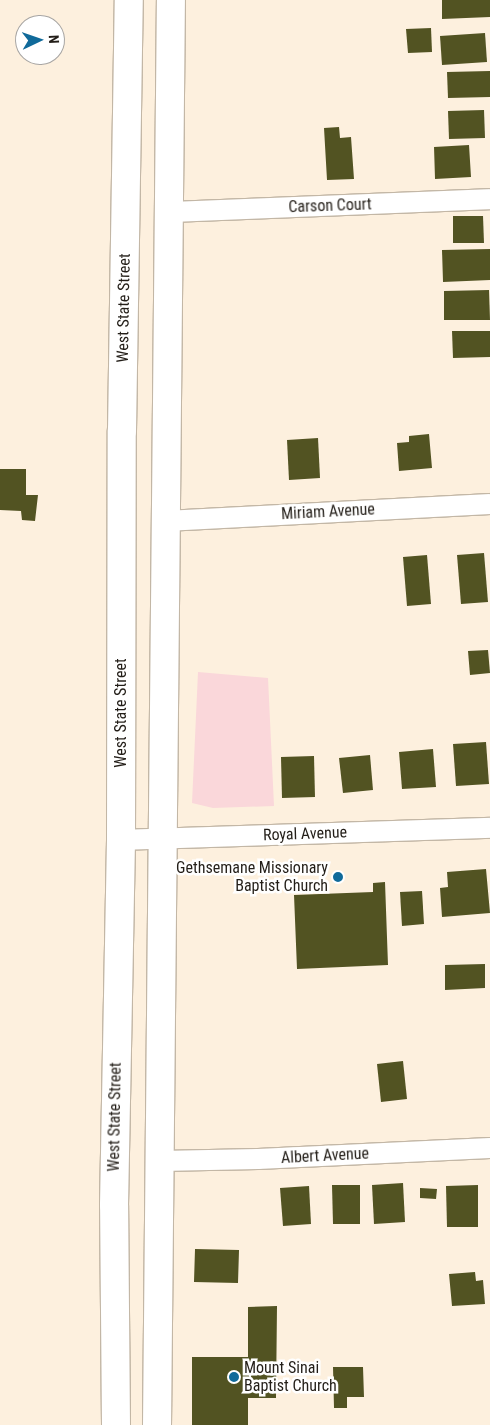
<!DOCTYPE html>
<html>
<head>
<meta charset="utf-8">
<style>
	body { margin:0 }
	#map { position:relative; width:490px; height:1425px; overflow:hidden; background:#fdf0de; font-family:"Roboto Condensed",sans-serif }
	div>[style] { position:absolute }
	[style*='--x'] { left:calc(var(--x)*1px); top:calc(var(--y)*1px); width:calc(var(--w)*1px); rotate:calc(var(--a)*1deg) }
	.green>* { inset:0; background:#fad7da }
	.building>* { inset:0; background:#525322 }
	.roads { filter:drop-shadow(1px 0 #c3b7a6) drop-shadow(-1px 0 #c3b7a6) drop-shadow(0 1px #c3b7a6) drop-shadow(0 -1px #c3b7a6) }
	.minor>* { height:20px; margin:-10px; padding:0 10px; transform-origin:10px; border-radius:10px; background:#fff }
	.primary>* { height:28px; margin:-14px; padding:0 14px; transform-origin:14px; border-radius:14px; background:#fff }
	.dots>* { width:14px; height:14px; translate:-50% -50%; box-sizing:border-box; border:2px solid #fff; border-radius:50% }
	span { translate:-50% -50%; white-space:nowrap; text-align:center; line-height:1.15; -webkit-text-stroke:5px #fff; paint-order:stroke }
	.street-label { font-size:16px; color:#231e18 }
	.poi-label { font-size:16px; color:#231e18 }
	.right { translate:-100% -50%; text-align:right }
	.left { translate:0 -50%; text-align:left }
	.north { position:absolute; left:15px; top:15px; width:50px; height:50px; box-sizing:border-box; background:#fff; border:1px solid #a7a5a3; border-radius:50%; rotate:87deg; font-size:14px; font-weight:700; line-height:20px; text-align:center; color:#231e18 }
	.north::after { content:''; display:block; margin:auto; width:18px; height:22px; background:#106a9a; clip-path:polygon(50% 0,100% 100%,50% 72%,0 100%) }
</style>
</head>
<body>
<div id="map">
	<div class="green">
		<div style="clip-path:polygon(198px 672px,268px 678px,274px 806px,213px 808px,192px 803px)"></div>
	</div>
	<div class="building">
		<div style="clip-path:polygon(442px 0,490px 0,490px 17px,442px 19px)"></div>
		<div style="clip-path:polygon(431px 28px,432px 52px,408px 53px,406px 29px)"></div>
		<div style="clip-path:polygon(485px 33px,487px 62px,442px 65px,440px 36px)"></div>
		<div style="clip-path:polygon(490px 71px,490px 97px,448px 98px,447px 72px)"></div>
		<div style="clip-path:polygon(484px 110px,485px 138px,449px 139px,448px 111px)"></div>
		<div style="clip-path:polygon(339px 127px,340px 138px,351px 137px,354px 179px,327px 180px,324px 128px)"></div>
		<div style="clip-path:polygon(469px 145px,471px 177px,435px 179px,434px 147px)"></div>
		<div style="clip-path:polygon(453px 216px,483px 216px,484px 243px,453px 243px)"></div>
		<div style="clip-path:polygon(490px 249px,490px 280px,443px 282px,442px 250px)"></div>
		<div style="clip-path:polygon(489px 290px,490px 320px,444px 320px,444px 291px)"></div>
		<div style="clip-path:polygon(452px 331px,490px 331px,490px 357px,453px 358px)"></div>
		<div style="clip-path:polygon(429px 434px,432px 468px,399px 471px,397px 443px,409px 442px,409px 436px)"></div>
		<div style="clip-path:polygon(318px 438px,320px 478px,289px 480px,287px 440px)"></div>
		<div style="clip-path:polygon(0 469px,26px 469px,26px 495px,38px 495px,35px 521px,22px 520px,21px 511px,0 510px)"></div>
		<div style="clip-path:polygon(484px 553px,488px 602px,461px 604px,457px 555px)"></div>
		<div style="clip-path:polygon(427px 555px,431px 604px,407px 606px,403px 557px)"></div>
		<div style="clip-path:polygon(488px 650px,490px 673px,470px 675px,468px 651px)"></div>
		<div style="clip-path:polygon(486px 742px,489px 784px,456px 786px,453px 744px)"></div>
		<div style="clip-path:polygon(433px 749px,436px 787px,402px 789px,399px 752px)"></div>
		<div style="clip-path:polygon(370px 755px,373px 790px,343px 793px,339px 758px)"></div>
		<div style="clip-path:polygon(314px 756px,315px 797px,282px 798px,281px 757px)"></div>
		<div style="clip-path:polygon(486px 869px,490px 913px,442px 917px,440px 888px,448px 887px,447px 872px)"></div>
		<div style="clip-path:polygon(385px 882px,388px 965px,297px 969px,294px 895px,373px 892px,373px 883px)"></div>
		<div style="clip-path:polygon(422px 891px,424px 924px,402px 926px,400px 892px)"></div>
		<div style="clip-path:polygon(485px 964px,485px 988px,445px 990px,445px 965px)"></div>
		<div style="clip-path:polygon(403px 1061px,407px 1099px,381px 1102px,377px 1064px)"></div>
		<div style="clip-path:polygon(403px 1183px,405px 1222px,374px 1224px,372px 1185px)"></div>
		<div style="clip-path:polygon(332px 1185px,360px 1185px,360px 1224px,333px 1224px)"></div>
		<div style="clip-path:polygon(478px 1185px,478px 1227px,447px 1227px,446px 1186px)"></div>
		<div style="clip-path:polygon(309px 1186px,311px 1224px,283px 1226px,280px 1188px)"></div>
		<div style="clip-path:polygon(420px 1188px,437px 1189px,436px 1199px,420px 1198px)"></div>
		<div style="clip-path:polygon(195px 1249px,239px 1250px,238px 1283px,194px 1282px)"></div>
		<div style="clip-path:polygon(475px 1272px,476px 1281px,483px 1280px,485px 1304px,452px 1306px,449px 1274px)"></div>
		<div style="clip-path:polygon(277px 1306px,276px 1398px,248px 1398px,248px 1425px,192px 1425px,192px 1357px,248px 1357px,248px 1307px)"></div>
		<div style="clip-path:polygon(333px 1367px,363px 1367px,364px 1397px,347px 1397px,347px 1408px,334px 1408px)"></div>
	</div>
	<div class="roads">
		<div class="minor">
			<div style="--x:169;--y:212;--w:321;--a:-2.3"></div>
			<div style="--x:166;--y:521;--w:324;--a:-3"></div>
			<div style="--x:121;--y:840;--w:369;--a:-1.9"></div>
			<div style="--x:160;--y:1161;--w:98;--a:-1.2"></div>
			<div style="--x:258;--y:1159;--w:232;--a:-2.7"></div>
		</div>
		<div class="primary">
			<div style="--x:116;--y:1425;--w:220;--a:-90.5"></div>
			<div style="--x:114;--y:1205;--w:365;--a:-88.9"></div>
			<div style="--x:121;--y:840;--w:409;--a:-89.9"></div>
			<div style="--x:122;--y:431;--w:431;--a:-89.1"></div>
			<div style="--x:157;--y:1425;--w:1425;--a:-89.44"></div>
		</div>
	</div>
	<div class="dots">
		<div style="left:338px;top:877px;background:#106a9a"></div>
		<div style="left:234px;top:1377px;background:#106a9a"></div>
	</div>
	<div class="street-label">
		<span style="left:330px;top:206px;rotate:-2deg">Carson Court</span>
		<span style="left:124px;top:308px;rotate:-89deg">West State Street</span>
		<span style="left:328px;top:512px;rotate:-3deg">Miriam Avenue</span>
		<span style="left:121px;top:713px;rotate:-90deg">West State Street</span>
		<span style="left:305px;top:834px;rotate:-2deg">Royal Avenue</span>
		<span style="left:115px;top:1117px;rotate:-89deg">West State Street</span>
		<span style="left:325px;top:1156px;rotate:-3deg">Albert Avenue</span>
	</div>
	<div class="poi-label">
		<span class="right" style="left:328px;top:877px">Gethsemane Missionary<br>Baptist Church</span>
		<span class="left" style="left:244px;top:1377px">Mount Sinai<br>Baptist Church</span>
	</div>
	<div class="north">N</div>
</div>
</body>
</html>
